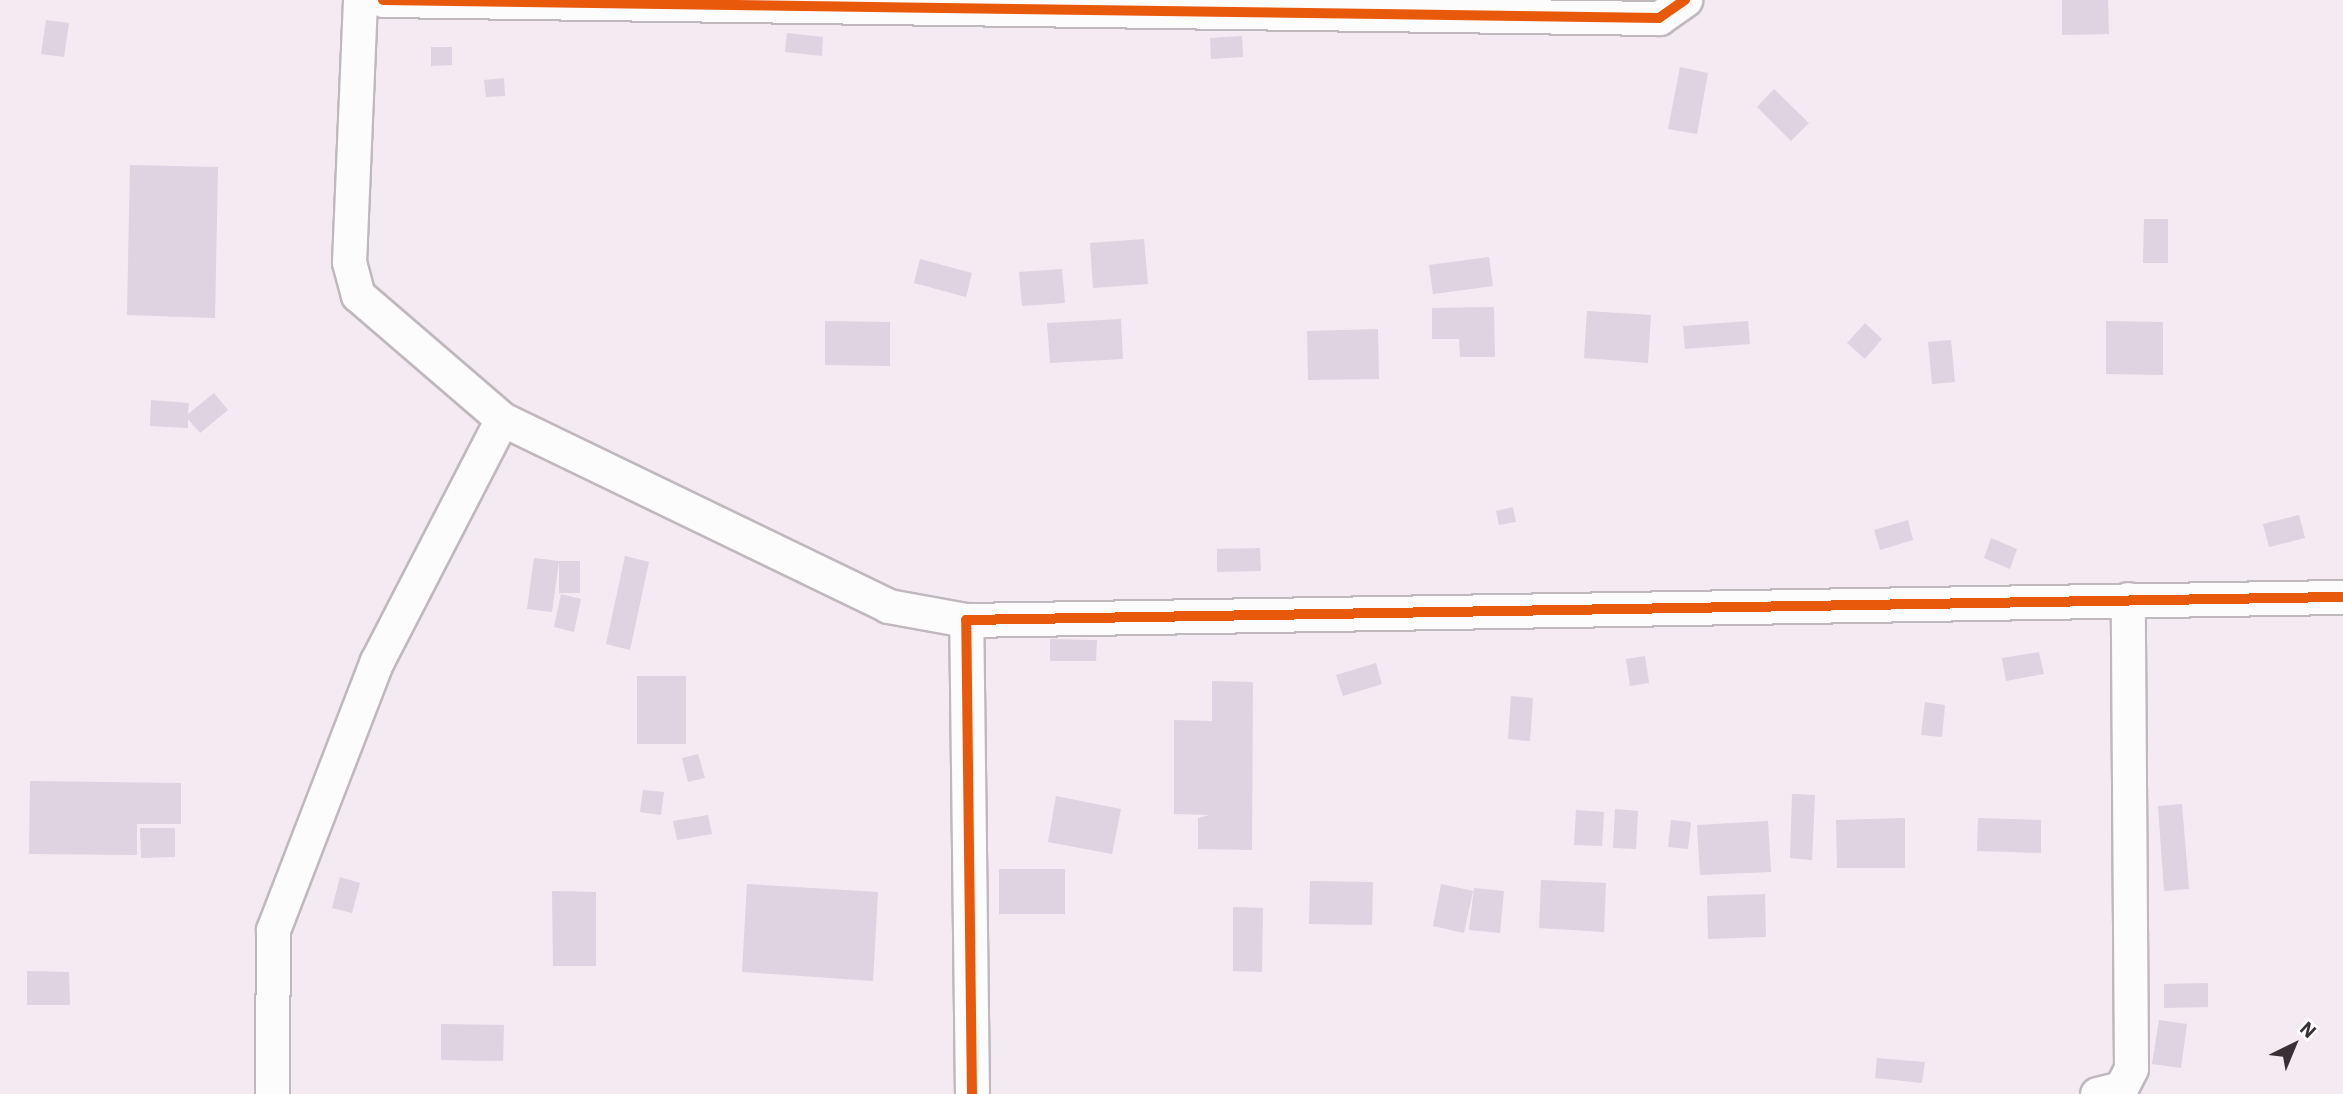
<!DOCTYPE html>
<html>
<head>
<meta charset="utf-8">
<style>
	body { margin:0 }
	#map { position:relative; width:2343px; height:1094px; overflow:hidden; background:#f4eaf1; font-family:"IBM Plex Sans",sans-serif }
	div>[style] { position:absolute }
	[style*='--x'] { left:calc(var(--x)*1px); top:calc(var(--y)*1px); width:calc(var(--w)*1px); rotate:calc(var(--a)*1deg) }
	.building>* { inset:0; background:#ddd3e1 }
	.roads { filter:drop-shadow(2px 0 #bfb8bd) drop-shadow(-2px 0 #bfb8bd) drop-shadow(0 2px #bfb8bd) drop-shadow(0 -2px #bfb8bd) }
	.minor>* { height:33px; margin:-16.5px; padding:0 16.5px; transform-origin:16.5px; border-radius:16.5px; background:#fdfcfd }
	.cycleway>* { height:10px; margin:-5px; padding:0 5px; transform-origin:5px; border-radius:5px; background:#e8590c }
	span { translate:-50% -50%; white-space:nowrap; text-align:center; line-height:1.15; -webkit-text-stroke:7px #fff; paint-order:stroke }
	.north { position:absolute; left:2259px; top:1010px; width:70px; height:70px; -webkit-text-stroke:5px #fff; paint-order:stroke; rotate:43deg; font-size:19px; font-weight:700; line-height:28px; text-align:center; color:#373136 }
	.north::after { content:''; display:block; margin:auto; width:24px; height:32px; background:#373136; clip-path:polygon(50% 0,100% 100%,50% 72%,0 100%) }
</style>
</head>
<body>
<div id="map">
	<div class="building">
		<div style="clip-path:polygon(2062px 0,2108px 0,2109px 34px,2062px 35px)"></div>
		<div style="clip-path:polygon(46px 20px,69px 23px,64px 57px,41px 54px)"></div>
		<div style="clip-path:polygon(787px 33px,823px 37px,822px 56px,785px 52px)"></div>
		<div style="clip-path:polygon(1242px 36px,1243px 57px,1211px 59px,1210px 38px)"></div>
		<div style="clip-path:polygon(431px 47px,452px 47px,452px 65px,431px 66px)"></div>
		<div style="clip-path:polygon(1680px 67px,1708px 73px,1697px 134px,1668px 129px)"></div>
		<div style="clip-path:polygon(504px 78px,505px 96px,486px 97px,484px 80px)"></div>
		<div style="clip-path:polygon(1774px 89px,1809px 123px,1791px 141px,1757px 107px)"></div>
		<div style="clip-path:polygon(130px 165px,218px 167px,215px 318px,127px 315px)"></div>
		<div style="clip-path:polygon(2144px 219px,2168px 219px,2168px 263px,2143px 263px)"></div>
		<div style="clip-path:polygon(1144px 239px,1148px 284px,1093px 288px,1090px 243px)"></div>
		<div style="clip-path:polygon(1489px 257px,1493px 286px,1433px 294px,1429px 265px)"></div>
		<div style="clip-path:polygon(920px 259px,972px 273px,966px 297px,914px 283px)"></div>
		<div style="clip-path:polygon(1062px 269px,1065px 303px,1022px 306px,1019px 272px)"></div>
		<div style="clip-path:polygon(1494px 307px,1495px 357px,1460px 357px,1459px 339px,1432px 339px,1432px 308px)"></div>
		<div style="clip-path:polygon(1587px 311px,1651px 315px,1648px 363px,1584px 358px)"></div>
		<div style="clip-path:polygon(1121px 319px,1123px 359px,1050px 363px,1047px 323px)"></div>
		<div style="clip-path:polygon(825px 321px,890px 322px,890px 366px,825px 365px)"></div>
		<div style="clip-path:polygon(1748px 321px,1750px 344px,1685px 349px,1683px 326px)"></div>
		<div style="clip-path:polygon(2106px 321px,2163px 322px,2163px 375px,2106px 374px)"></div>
		<div style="clip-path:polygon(1865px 323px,1882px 339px,1865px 359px,1847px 343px)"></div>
		<div style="clip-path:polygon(1378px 329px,1379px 379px,1308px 380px,1307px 331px)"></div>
		<div style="clip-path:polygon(1951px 340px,1955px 382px,1932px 384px,1928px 342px)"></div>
		<div style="clip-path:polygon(214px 393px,228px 410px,200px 433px,188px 419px,188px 428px,150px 426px,151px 400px,189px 403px,188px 414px)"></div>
		<div style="clip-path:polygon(1513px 507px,1516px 522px,1499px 525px,1496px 511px)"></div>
		<div style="clip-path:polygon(2299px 515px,2305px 538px,2269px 547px,2263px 524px)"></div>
		<div style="clip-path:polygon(1908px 520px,1913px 540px,1880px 550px,1874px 530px)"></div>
		<div style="clip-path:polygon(1991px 538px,2017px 549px,2010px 569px,1984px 558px)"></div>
		<div style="clip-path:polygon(1260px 548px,1261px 571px,1217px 572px,1217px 549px)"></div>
		<div style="clip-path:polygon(625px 556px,649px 562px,630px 650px,606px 644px)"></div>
		<div style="clip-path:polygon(534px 558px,559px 561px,552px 612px,527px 609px)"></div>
		<div style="clip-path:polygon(559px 561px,580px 561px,580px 593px,559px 593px)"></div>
		<div style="clip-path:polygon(561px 594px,581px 599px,574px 632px,554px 627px)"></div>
		<div style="clip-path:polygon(1050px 639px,1097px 640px,1096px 661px,1050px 661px)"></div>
		<div style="clip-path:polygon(2039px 652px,2044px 674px,2006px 681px,2002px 658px)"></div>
		<div style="clip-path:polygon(1645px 656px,1649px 683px,1630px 686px,1626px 659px)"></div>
		<div style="clip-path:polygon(1376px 663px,1382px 684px,1343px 696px,1336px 675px)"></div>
		<div style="clip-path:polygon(637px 676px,686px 676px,686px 744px,637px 744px)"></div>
		<div style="clip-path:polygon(1212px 681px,1253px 682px,1252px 850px,1198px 849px,1198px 818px,1210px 815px,1174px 814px,1174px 720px,1212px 721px)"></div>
		<div style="clip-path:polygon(1511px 696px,1533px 698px,1530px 741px,1508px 739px)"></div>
		<div style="clip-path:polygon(1925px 702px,1945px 705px,1942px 737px,1921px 735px)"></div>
		<div style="clip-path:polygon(698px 754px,705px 778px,688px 782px,682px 758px)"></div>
		<div style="clip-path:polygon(30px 781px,181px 783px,181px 824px,137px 824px,137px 855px,29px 854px)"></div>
		<div style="clip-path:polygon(643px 790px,664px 792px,661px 815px,640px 812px)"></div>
		<div style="clip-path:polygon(1792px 794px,1815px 795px,1812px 860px,1790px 858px)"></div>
		<div style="clip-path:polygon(1056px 796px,1121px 809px,1112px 854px,1048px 842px)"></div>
		<div style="clip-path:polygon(2182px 804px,2189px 889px,2164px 891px,2158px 806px)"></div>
		<div style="clip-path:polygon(1615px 809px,1638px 811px,1636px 849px,1613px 848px)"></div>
		<div style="clip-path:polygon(1576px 810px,1604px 812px,1602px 846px,1574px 845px)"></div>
		<div style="clip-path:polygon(708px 815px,712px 834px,677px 840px,673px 821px)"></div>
		<div style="clip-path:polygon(1905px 818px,1905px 868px,1837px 868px,1836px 820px)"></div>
		<div style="clip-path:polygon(1978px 818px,2041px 820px,2041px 853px,1977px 851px)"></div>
		<div style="clip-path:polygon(1671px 820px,1691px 822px,1688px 849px,1668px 847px)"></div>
		<div style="clip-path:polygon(1768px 821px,1771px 872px,1700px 875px,1697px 825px)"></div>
		<div style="clip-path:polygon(140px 828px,175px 828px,175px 857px,141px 858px)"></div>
		<div style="clip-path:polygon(999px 869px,1065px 869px,1065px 914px,999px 914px)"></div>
		<div style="clip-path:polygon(340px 877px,360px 883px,352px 913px,332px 908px)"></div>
		<div style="clip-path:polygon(1541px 880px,1606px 883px,1604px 932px,1539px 928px)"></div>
		<div style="clip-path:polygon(1310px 881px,1373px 882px,1372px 925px,1309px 924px)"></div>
		<div style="clip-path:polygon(747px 884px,878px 892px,873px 981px,742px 972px)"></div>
		<div style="clip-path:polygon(1441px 884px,1473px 891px,1464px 933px,1433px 926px)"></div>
		<div style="clip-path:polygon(1474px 888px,1504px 891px,1500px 933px,1469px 930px)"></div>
		<div style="clip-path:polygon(552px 891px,596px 892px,596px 966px,553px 966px)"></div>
		<div style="clip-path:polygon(1765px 894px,1766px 937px,1708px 939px,1707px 896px)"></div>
		<div style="clip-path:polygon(1233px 907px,1263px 908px,1262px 972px,1233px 971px)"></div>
		<div style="clip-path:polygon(27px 971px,69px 972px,70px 1005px,27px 1005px)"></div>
		<div style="clip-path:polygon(2208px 983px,2208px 1007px,2164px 1008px,2164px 984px)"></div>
		<div style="clip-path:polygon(2159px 1020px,2187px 1024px,2181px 1068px,2152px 1064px)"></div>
		<div style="clip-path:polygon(441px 1024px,504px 1025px,503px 1061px,441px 1060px)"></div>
		<div style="clip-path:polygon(1877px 1058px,1925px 1062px,1922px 1083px,1875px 1078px)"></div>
	</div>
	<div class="roads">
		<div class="minor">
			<div style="--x:360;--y:0;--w:262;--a:92.4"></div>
			<div style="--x:349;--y:262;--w:34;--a:75"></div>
			<div style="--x:358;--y:295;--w:190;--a:40.7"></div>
			<div style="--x:502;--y:419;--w:429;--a:25.8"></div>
			<div style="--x:888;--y:606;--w:79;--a:10.2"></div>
			<div style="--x:383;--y:0;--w:1276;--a:0.81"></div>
			<div style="--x:1659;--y:18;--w:32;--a:-35"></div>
			<div style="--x:272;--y:1094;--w:164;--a:-89.7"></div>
			<div style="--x:273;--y:930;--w:288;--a:-68.9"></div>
			<div style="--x:377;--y:661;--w:272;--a:-62.7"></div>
			<div style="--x:972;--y:1094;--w:474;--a:-90.7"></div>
			<div style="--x:966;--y:620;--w:1377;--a:-0.96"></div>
			<div style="--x:2097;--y:1094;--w:25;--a:-14"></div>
			<div style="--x:2121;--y:1088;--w:22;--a:-63"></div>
			<div style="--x:2131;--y:1068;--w:469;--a:-90.4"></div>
		</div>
	</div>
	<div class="cycleway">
		<div style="--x:383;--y:0;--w:1276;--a:0.81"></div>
		<div style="--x:1659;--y:18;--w:32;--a:-35"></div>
		<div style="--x:972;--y:1094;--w:474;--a:-90.7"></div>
		<div style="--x:966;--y:620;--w:1377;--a:-0.96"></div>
	</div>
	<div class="north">N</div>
</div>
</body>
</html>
